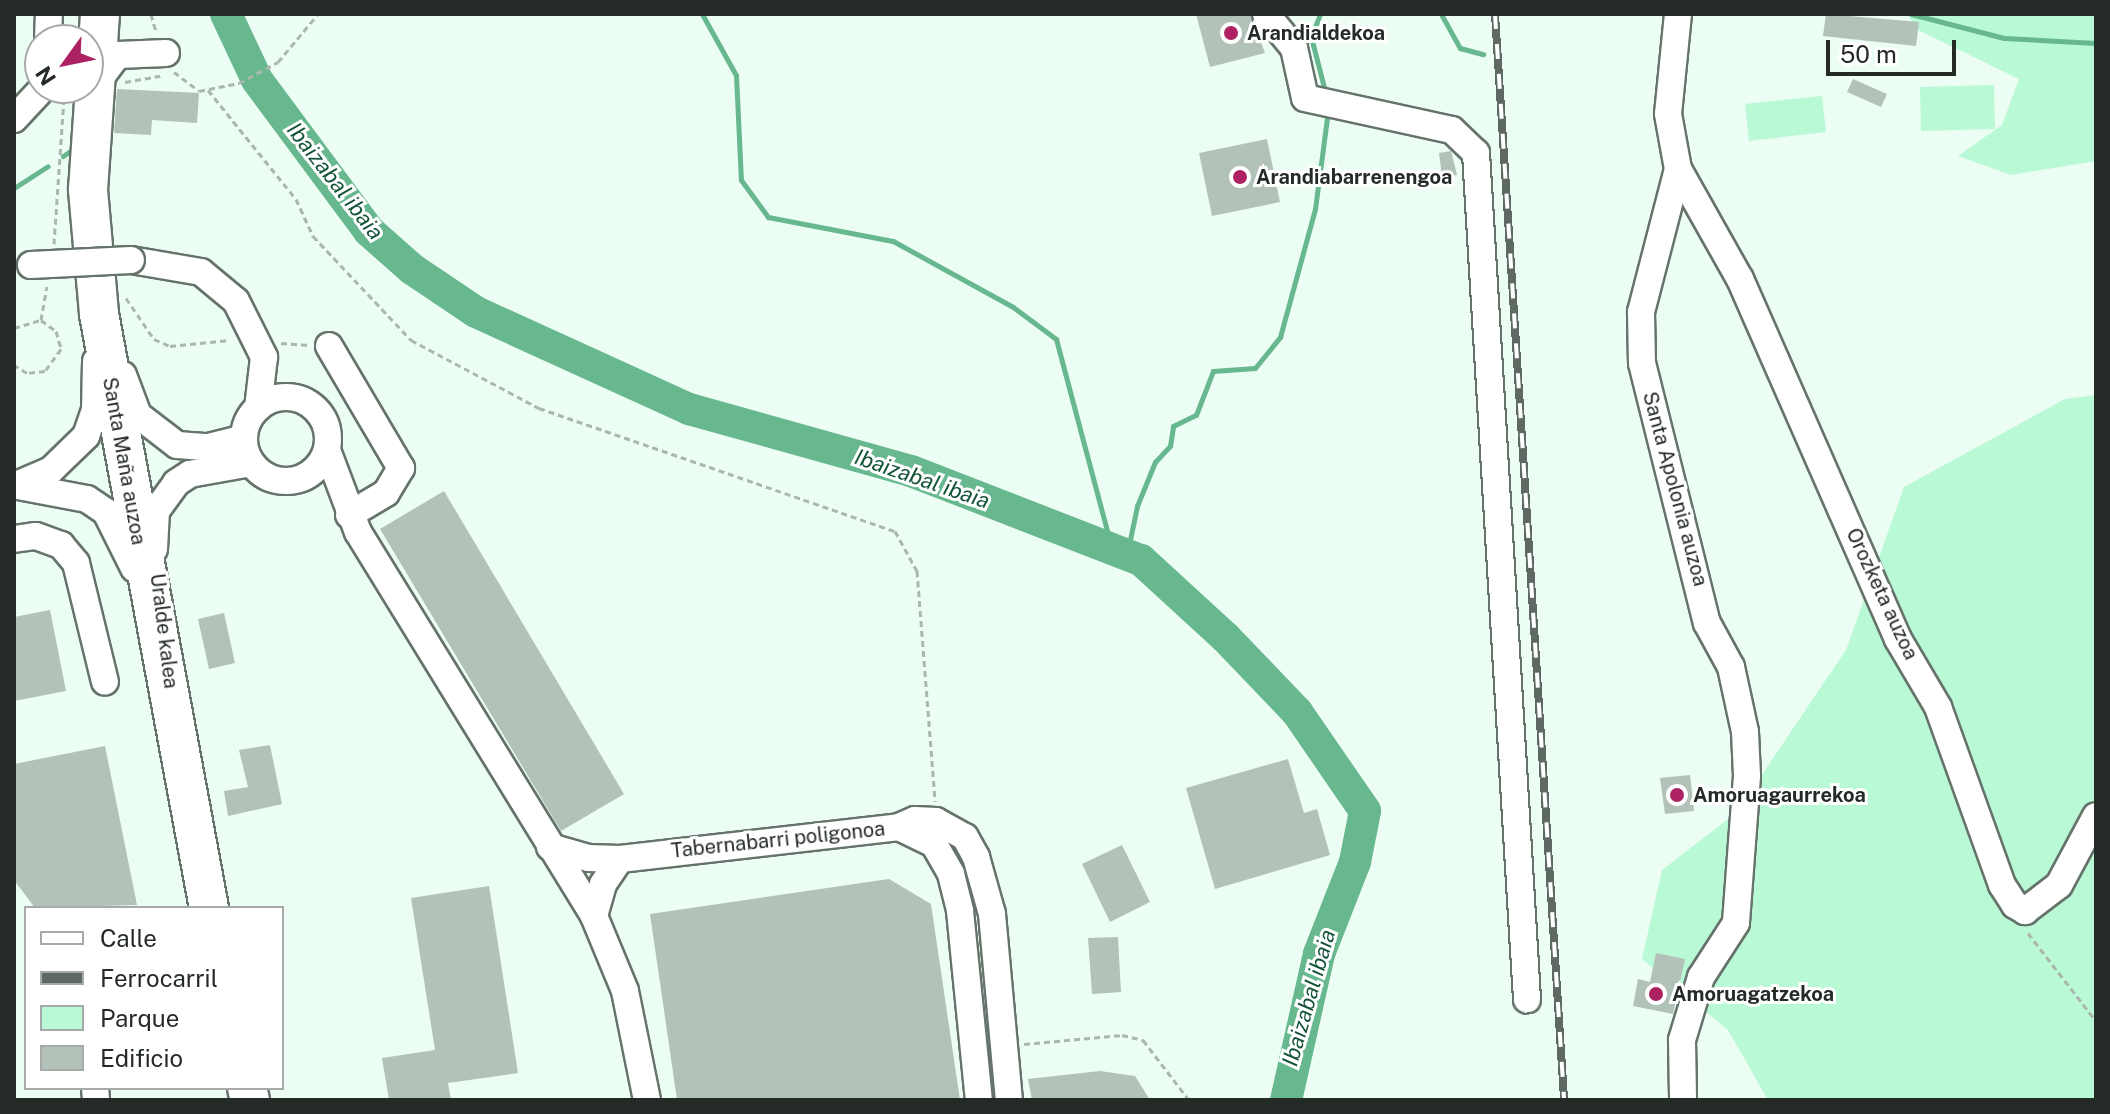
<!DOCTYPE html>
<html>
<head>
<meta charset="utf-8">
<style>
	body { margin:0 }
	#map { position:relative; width:2110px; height:1114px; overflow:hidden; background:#ecfdf3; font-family:"Public Sans",sans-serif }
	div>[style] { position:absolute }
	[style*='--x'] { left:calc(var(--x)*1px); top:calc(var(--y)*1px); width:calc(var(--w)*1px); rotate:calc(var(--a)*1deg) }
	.green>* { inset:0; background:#b9f9d6 }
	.stream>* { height:5px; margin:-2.5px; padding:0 2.5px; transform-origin:2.5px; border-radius:2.5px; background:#67b78f }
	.river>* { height:32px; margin:-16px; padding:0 16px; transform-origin:16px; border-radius:16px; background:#67b78f }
	.building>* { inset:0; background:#b2c2b9 }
	.path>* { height:3px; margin-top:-1.5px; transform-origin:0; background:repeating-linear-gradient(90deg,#aab7af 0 6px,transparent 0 10px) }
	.roads { filter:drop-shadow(2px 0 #65736b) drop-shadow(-2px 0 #65736b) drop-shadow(0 2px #65736b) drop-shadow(0 -2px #65736b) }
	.minor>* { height:26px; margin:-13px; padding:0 13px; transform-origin:13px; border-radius:13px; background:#fff }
	.minor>.ring { margin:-13px; padding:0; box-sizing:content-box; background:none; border:26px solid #fff; border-radius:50% }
	.highway>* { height:38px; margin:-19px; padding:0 19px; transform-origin:19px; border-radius:19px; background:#fff }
	.rail>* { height:8px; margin-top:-4px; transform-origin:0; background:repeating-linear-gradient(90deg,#fff 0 15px,#5f6963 0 30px); box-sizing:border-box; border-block:2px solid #5f6963 }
	.bridges { filter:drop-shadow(2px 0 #65736b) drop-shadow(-2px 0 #65736b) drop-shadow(0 2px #65736b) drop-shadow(0 -2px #65736b) }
	.minor-bridge>* { height:26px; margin:-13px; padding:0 13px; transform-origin:13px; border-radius:13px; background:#fff }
	.dots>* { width:22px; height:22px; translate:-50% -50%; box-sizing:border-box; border:4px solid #fff; border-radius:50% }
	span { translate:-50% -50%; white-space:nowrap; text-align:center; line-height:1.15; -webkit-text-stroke:6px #fff; paint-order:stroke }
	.poi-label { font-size:20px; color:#242a26; font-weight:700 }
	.left { translate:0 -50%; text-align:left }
	.street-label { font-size:20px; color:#242a26 }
	.water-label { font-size:22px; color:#135338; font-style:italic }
	.frame { position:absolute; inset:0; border:16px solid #242a26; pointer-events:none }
	.legend { position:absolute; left:24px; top:906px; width:260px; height:184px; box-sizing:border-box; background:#fff; border:2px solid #a7aaa8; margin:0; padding:10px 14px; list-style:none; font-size:24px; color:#242a26 }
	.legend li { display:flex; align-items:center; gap:16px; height:40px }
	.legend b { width:40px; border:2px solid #a7aaa8 }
	.north { position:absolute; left:24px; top:24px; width:80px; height:80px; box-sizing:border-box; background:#fff; border:2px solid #a7aaa8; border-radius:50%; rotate:237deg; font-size:22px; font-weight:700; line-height:32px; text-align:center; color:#242a26 }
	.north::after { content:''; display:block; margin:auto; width:28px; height:36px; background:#ad2263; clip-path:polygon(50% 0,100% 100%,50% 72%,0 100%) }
	.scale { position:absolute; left:1826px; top:40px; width:130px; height:36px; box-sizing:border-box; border:4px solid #242a26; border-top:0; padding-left:10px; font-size:24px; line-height:28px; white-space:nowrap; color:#242a26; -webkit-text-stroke:6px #fff; paint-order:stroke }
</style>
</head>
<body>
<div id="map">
	<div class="green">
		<div style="clip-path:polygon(1907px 14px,2096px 14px,2096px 161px,2011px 175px,1958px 156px,2002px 125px,2019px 79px,1918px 30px)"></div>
		<div style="clip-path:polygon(1994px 85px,1995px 129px,1921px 131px,1920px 87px)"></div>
		<div style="clip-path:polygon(1822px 96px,1826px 132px,1749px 141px,1745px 104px)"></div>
		<div style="clip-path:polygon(2096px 395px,2096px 1100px,1768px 1100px,1728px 1030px,1642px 959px,1662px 870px,1736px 813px,1846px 650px,1904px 487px,2065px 399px)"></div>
	</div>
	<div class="stream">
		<div style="--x:702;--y:14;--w:70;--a:60.9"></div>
		<div style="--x:736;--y:75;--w:105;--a:87.3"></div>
		<div style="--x:741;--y:180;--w:46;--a:53.9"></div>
		<div style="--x:768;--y:217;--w:127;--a:10.9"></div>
		<div style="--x:893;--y:241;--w:137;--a:28.8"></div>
		<div style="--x:1013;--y:307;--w:54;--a:36.7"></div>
		<div style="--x:1056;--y:339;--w:217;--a:75.1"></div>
		<div style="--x:1320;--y:14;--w:25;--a:111"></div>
		<div style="--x:1311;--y:37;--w:60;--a:75.5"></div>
		<div style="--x:1441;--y:14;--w:39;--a:61"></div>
		<div style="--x:1460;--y:48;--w:24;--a:15"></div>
		<div style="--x:1911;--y:14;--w:96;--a:14.5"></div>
		<div style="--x:2004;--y:38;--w:92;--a:3.1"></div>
		<div style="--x:63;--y:156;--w:14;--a:-34"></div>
		<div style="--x:14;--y:188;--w:40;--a:-32.9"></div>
		<div style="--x:1127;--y:554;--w:49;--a:-78.2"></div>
		<div style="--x:1137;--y:506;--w:48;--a:-67.8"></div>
		<div style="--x:1155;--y:462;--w:22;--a:-47"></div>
		<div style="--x:1170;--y:446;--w:20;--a:-81"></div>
		<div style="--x:1173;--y:426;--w:25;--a:-26"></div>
		<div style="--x:1196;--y:415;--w:47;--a:-68.9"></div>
		<div style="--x:1213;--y:371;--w:42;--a:-4.1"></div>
		<div style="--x:1255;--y:368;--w:40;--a:-51"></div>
		<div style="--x:1280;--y:337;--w:133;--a:-74.7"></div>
		<div style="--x:1315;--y:209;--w:100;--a:-82.5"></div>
	</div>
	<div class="river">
		<div style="--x:226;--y:14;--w:73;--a:64.8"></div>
		<div style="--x:257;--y:80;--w:188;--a:53.4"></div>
		<div style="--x:369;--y:231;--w:57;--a:41.5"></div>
		<div style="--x:412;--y:269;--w:77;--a:33.9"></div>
		<div style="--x:476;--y:312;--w:234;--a:24.5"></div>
		<div style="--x:689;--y:409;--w:230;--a:15.6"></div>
		<div style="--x:911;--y:471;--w:247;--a:21.2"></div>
		<div style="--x:1141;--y:560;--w:115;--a:42.5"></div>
		<div style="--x:1226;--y:638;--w:103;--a:46.2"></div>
		<div style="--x:1297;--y:712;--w:120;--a:55.5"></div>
		<div style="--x:1365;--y:811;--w:52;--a:101.1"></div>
		<div style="--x:1355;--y:862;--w:99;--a:111.4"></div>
		<div style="--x:1319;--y:954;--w:150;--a:102.7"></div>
	</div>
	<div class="building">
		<div style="clip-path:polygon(1196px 14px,1250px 14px,1265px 53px,1210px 67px)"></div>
		<div style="clip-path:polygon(1826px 14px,1919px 22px,1916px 46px,1823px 36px)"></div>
		<div style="clip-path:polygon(1853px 79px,1887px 94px,1881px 107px,1847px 92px)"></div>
		<div style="clip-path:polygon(117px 89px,199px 93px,197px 123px,152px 120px,151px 135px,114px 133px)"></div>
		<div style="clip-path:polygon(1267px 139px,1280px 202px,1212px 216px,1199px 153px)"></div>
		<div style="clip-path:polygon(1451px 151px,1457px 175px,1442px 177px,1439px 153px)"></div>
		<div style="clip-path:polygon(444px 491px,624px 794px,561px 831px,380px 529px)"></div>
		<div style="clip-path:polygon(50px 610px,66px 691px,14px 701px,14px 617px)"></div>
		<div style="clip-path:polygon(224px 613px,235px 663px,209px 669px,198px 619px)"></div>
		<div style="clip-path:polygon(270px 745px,282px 804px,228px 816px,224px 791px,248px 787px,239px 750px)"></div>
		<div style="clip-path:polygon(105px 746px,137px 905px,35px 908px,14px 880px,14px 764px)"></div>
		<div style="clip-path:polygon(1288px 759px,1304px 813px,1317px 809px,1330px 855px,1215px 889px,1186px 788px)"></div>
		<div style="clip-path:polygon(1690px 775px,1694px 811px,1665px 814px,1660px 778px)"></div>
		<div style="clip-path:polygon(1122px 845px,1150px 902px,1110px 922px,1082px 864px)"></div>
		<div style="clip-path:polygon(889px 879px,931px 904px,960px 1100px,677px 1100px,650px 914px)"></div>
		<div style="clip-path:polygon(489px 886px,518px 1073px,448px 1083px,451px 1100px,389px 1100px,382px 1058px,435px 1050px,411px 898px)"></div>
		<div style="clip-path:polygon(1118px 937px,1121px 992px,1092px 994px,1088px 938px)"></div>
		<div style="clip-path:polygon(1656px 953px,1685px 959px,1673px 1014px,1633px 1006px,1638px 979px,1650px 982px)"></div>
		<div style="clip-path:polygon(1100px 1071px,1135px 1076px,1150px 1100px,1032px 1100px,1028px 1079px)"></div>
	</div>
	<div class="path">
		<div style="--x:151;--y:14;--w:19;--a:74"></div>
		<div style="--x:32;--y:69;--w:17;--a:-90"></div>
		<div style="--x:174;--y:72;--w:31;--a:37"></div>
		<div style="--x:199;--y:91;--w:41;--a:-11.3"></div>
		<div style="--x:239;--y:83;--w:44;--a:-28.3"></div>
		<div style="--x:278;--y:62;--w:62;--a:-50.2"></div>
		<div style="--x:125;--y:82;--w:39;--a:-10"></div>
		<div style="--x:208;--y:90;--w:140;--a:51.1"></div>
		<div style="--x:296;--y:199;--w:41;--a:65.3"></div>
		<div style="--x:313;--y:236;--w:143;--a:46.7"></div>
		<div style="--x:411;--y:340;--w:145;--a:28"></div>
		<div style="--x:539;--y:408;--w:377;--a:19.1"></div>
		<div style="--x:895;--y:531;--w:46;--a:61.2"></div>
		<div style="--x:917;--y:571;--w:231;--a:85.5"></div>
		<div style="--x:54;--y:244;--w:148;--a:-86.1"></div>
		<div style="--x:126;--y:298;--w:50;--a:55.7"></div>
		<div style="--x:154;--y:339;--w:17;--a:24"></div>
		<div style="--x:170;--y:346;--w:60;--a:-5.7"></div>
		<div style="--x:41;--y:320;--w:34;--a:-80"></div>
		<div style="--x:14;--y:328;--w:28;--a:-17"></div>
		<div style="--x:41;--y:320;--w:19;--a:36"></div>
		<div style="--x:56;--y:331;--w:19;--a:74"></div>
		<div style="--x:61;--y:349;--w:27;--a:126"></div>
		<div style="--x:45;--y:371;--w:18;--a:174"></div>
		<div style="--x:27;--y:373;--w:15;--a:-148"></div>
		<div style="--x:281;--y:343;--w:28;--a:4"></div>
		<div style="--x:2028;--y:933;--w:111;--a:52.3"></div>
		<div style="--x:1024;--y:1044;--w:98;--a:-5.2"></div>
		<div style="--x:1122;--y:1035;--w:22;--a:13"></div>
		<div style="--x:1143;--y:1040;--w:76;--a:52.5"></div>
	</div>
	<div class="roads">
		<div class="minor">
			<div style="--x:1266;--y:14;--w:44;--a:50.5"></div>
			<div style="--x:1294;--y:48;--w:51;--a:77.6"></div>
			<div style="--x:1305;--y:98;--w:150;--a:12.3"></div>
			<div style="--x:1452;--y:130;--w:33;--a:44"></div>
			<div style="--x:1476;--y:153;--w:848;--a:86.55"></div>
			<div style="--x:1678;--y:14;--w:100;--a:95.7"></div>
			<div style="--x:1668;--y:114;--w:56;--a:79.7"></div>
			<div style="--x:1678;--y:169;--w:148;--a:104.5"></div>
			<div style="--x:1641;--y:312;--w:51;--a:88.9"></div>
			<div style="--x:1642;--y:363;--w:268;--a:76"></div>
			<div style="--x:1707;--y:623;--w:50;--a:61.4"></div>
			<div style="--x:1731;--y:667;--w:66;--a:77.8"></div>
			<div style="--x:1745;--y:732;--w:44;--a:87.4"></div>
			<div style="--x:1747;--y:776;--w:147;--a:94.3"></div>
			<div style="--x:1736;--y:923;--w:64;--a:122.9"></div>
			<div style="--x:1701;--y:977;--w:66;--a:106.8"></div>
			<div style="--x:1682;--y:1040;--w:60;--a:89"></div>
			<div style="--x:48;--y:40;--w:26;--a:-88"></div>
			<div style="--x:95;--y:85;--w:38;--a:-53"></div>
			<div style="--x:118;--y:55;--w:48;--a:-2.4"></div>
			<div style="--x:14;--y:119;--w:42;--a:-46.9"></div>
			<div style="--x:1678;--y:169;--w:126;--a:60.6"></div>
			<div style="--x:1740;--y:279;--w:393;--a:66.3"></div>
			<div style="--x:1898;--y:639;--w:79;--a:59.5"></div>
			<div style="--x:1938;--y:707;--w:189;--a:70.2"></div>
			<div style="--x:2002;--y:885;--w:24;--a:57"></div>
			<div style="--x:2015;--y:905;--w:12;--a:31"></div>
			<div style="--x:2025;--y:911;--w:43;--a:-37.4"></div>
			<div style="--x:2059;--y:885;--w:78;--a:-61.8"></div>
			<div style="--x:131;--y:260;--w:71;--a:9.7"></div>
			<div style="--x:201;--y:272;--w:45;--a:39.6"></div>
			<div style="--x:236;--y:301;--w:63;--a:63.4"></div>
			<div style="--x:264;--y:357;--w:51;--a:96.7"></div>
			<div style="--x:329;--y:346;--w:142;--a:59.5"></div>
			<div style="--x:401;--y:468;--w:29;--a:121"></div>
			<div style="--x:386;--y:493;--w:43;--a:149.3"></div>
			<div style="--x:123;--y:375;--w:43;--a:69.4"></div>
			<div style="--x:138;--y:415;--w:49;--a:37.6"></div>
			<div style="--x:177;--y:445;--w:31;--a:4"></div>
			<div style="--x:208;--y:447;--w:37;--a:-14"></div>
			<div class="ring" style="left:244px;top:397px;width:58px;height:58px"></div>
			<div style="--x:327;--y:450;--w:88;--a:69.3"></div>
			<div style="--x:358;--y:532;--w:451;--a:58.4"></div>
			<div style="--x:594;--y:916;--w:81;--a:67.5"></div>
			<div style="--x:625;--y:991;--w:111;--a:78.6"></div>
			<div style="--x:14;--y:486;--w:40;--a:-23.4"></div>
			<div style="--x:51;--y:470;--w:49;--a:-44.2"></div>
			<div style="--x:86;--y:436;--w:28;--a:-71"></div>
			<div style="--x:95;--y:410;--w:49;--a:-88.8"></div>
			<div style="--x:18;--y:486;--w:70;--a:10.7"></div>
			<div style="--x:87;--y:499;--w:23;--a:34"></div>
			<div style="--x:106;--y:512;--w:63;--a:63.4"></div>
			<div style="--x:14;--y:539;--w:22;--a:-8"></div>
			<div style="--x:36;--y:536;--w:27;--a:20"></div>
			<div style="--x:61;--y:545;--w:23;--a:50"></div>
			<div style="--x:76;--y:563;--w:122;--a:76.3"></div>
			<div style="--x:154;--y:549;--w:38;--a:-87"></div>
			<div style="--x:156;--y:511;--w:34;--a:-54"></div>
			<div style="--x:176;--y:483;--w:17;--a:-33"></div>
			<div style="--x:190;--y:474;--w:62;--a:-10.2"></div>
			<div style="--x:899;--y:827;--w:17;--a:-24"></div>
			<div style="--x:915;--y:820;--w:21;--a:3"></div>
			<div style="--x:936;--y:821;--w:33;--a:29"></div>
			<div style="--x:965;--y:837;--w:23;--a:61"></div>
			<div style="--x:976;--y:857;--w:59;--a:74.3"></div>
			<div style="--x:992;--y:914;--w:187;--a:84.8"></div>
			<div style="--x:550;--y:847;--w:40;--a:16"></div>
			<div style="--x:588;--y:858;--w:32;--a:2"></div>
			<div style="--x:620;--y:859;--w:281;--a:-6.5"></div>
			<div style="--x:899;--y:827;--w:39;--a:26"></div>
			<div style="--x:934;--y:844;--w:34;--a:60"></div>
			<div style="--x:951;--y:874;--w:38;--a:76"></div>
			<div style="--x:960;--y:911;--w:190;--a:84.3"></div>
			<div style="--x:594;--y:916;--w:33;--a:-74"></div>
			<div style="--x:603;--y:884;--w:30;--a:-56"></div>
			<div style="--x:95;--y:1088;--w:12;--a:85"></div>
		</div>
		<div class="highway">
			<div style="--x:100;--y:14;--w:176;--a:93.9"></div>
			<div style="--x:88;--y:190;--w:124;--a:84.9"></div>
			<div style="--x:99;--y:314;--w:604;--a:79.51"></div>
			<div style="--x:247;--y:1088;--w:12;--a:76"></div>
		</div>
	</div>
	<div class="rail">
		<div style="--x:1495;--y:14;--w:1088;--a:86.36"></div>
	</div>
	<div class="bridges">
		<div class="minor-bridge">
			<div style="--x:31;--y:265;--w:100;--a:-2.9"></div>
		</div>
	</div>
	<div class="dots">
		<div style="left:1231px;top:33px;background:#ad2263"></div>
		<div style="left:1240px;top:177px;background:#ad2263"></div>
		<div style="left:1677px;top:795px;background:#ad2263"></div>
		<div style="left:1656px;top:994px;background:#ad2263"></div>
	</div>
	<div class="poi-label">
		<span class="left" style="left:1247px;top:33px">Arandialdekoa</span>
		<span class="left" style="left:1256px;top:177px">Arandiabarrenengoa</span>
		<span class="left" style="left:1693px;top:795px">Amoruagaurrekoa</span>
		<span class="left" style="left:1672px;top:994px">Amoruagatzekoa</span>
	</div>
	<div class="street-label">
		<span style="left:124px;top:461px;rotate:80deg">Santa Maña auzoa</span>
		<span style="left:1675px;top:489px;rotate:75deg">Santa Apolonia auzoa</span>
		<span style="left:1882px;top:594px;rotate:65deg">Orozketa auzoa</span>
		<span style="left:164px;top:631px;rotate:83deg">Uralde kalea</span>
		<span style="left:778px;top:840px;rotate:-6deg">Tabernabarri poligonoa</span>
	</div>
	<div class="water-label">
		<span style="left:335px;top:181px;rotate:52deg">Ibaizabal ibaia</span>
		<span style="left:922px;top:479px;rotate:19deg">Ibaizabal ibaia</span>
		<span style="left:1309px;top:998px;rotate:-74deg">Ibaizabal ibaia</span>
	</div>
	<div class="frame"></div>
	<ul class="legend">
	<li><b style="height:10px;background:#fff"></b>Calle</li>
	<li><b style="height:10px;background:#5f6963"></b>Ferrocarril</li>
	<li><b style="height:22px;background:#b9f9d6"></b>Parque</li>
	<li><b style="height:22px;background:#b2c2b9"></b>Edificio</li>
	</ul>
	<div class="north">N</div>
	<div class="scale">50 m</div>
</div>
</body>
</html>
